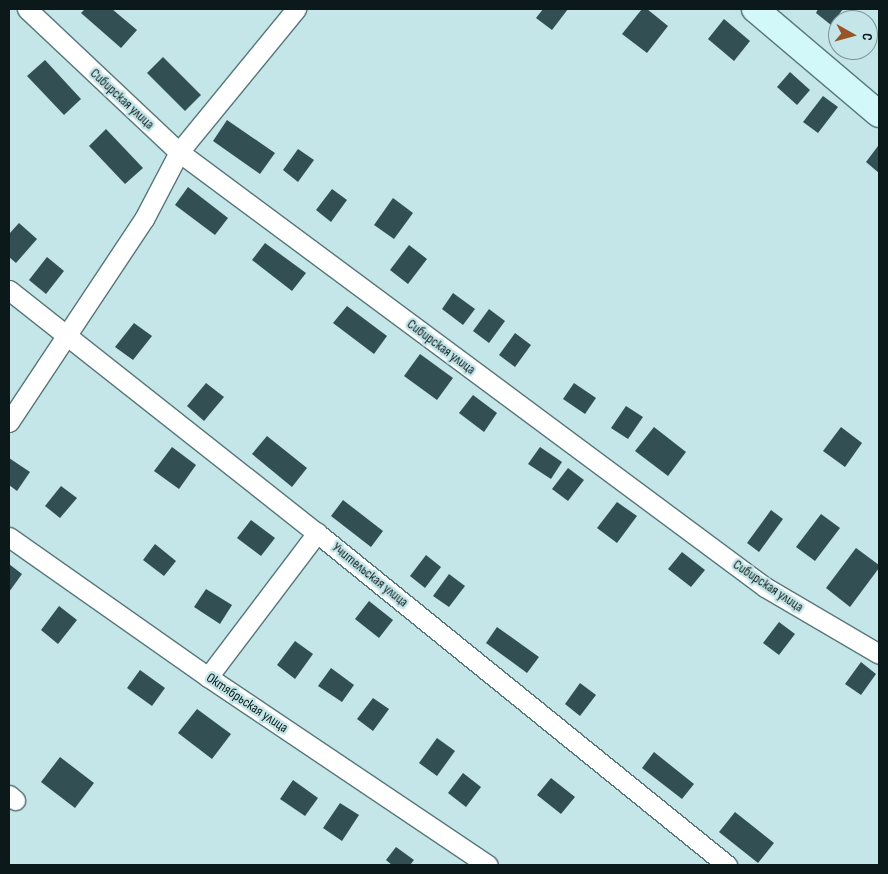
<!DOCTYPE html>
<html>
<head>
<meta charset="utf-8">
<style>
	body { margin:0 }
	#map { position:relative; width:888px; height:874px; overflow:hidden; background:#c4e6e9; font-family:"Sofia Sans Condensed",sans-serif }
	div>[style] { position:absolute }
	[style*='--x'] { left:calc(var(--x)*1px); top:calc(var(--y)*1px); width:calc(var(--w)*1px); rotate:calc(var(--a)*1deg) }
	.building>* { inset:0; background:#325053 }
	.roads { filter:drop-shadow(1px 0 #58777a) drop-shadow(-1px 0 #58777a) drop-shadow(0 1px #58777a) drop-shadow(0 -1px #58777a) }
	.street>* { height:19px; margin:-9.5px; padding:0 9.5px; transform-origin:9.5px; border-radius:9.5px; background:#fff }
	.secondary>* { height:26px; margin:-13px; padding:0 13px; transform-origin:13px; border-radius:13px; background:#d3f8fa }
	span { translate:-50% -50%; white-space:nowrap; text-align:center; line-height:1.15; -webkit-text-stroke:5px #c4e6e9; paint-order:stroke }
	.street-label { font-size:14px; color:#0c191a }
	.frame { position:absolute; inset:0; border:10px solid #0c191a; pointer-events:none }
	.north { position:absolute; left:828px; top:10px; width:50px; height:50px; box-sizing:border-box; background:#c4e6e9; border:1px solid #7a9496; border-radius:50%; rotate:97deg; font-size:14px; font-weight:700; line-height:20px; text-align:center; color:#0c191a }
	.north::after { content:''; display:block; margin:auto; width:18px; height:22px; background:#985426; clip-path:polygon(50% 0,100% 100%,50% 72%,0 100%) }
</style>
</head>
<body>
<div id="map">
	<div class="building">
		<div style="clip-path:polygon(85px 9px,112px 9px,137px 30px,121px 48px,81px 13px)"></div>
		<div style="clip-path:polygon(543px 9px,568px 9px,552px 30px,536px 18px)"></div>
		<div style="clip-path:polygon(642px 9px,647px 9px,668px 26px,647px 53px,622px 34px)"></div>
		<div style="clip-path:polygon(818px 9px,843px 9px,831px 25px,816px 13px)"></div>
		<div style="clip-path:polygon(854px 11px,865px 20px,847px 20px)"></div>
		<div style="clip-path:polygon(724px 19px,750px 41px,734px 61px,708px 39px)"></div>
		<div style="clip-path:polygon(163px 57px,201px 95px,185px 111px,147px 73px)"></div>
		<div style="clip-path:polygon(45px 60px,81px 99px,64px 115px,27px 76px)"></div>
		<div style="clip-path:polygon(790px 72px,810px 90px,797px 105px,777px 87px)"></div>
		<div style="clip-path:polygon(823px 96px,838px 107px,818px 133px,803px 122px)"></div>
		<div style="clip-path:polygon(227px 120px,275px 153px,260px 174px,213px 141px)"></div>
		<div style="clip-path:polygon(106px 129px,143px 168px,125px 184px,89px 146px)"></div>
		<div style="clip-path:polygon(878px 146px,879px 148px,879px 173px,866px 162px)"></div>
		<div style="clip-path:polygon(298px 149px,314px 160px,298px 182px,283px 170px)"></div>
		<div style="clip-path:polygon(188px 187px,228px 218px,215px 235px,175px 205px)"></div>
		<div style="clip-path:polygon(332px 189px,347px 200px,331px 222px,316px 210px)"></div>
		<div style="clip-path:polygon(393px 198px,413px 213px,394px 239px,374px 225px)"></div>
		<div style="clip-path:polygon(19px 223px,37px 239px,16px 263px,9px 257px,9px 234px)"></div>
		<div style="clip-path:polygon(265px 243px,306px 273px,292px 291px,252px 260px)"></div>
		<div style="clip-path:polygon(409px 245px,427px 259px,408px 284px,390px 270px)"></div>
		<div style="clip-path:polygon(47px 257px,64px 271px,46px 294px,29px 280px)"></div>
		<div style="clip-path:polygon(453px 293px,475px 309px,463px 325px,442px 309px)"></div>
		<div style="clip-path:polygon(347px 306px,387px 336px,374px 354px,333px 323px)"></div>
		<div style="clip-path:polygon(489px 309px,505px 321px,489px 343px,473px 331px)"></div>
		<div style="clip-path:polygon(134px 323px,152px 336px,133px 360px,115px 347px)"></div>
		<div style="clip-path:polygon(515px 333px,531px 345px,515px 367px,499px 355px)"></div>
		<div style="clip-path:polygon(420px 354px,453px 378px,437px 400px,404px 376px)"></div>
		<div style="clip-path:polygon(206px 383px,224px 397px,204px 421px,187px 406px)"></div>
		<div style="clip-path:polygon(574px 383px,596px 398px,585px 414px,563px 399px)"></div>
		<div style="clip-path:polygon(473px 395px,497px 413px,484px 432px,459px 413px)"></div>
		<div style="clip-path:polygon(626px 406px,643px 417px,628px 439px,611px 428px)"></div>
		<div style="clip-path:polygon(654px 427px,686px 452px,668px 476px,635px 451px)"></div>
		<div style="clip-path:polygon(841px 427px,862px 443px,845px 467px,823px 451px)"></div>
		<div style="clip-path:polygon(267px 436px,307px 468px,292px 487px,252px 454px)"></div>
		<div style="clip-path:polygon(172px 447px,196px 465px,179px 489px,154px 471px)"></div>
		<div style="clip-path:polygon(540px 447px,562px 462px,551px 479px,528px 464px)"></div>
		<div style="clip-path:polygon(9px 458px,30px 472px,17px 491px,9px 485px)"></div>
		<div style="clip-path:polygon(568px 468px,584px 480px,568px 501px,552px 489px)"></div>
		<div style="clip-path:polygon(61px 486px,77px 498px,60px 518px,45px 506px)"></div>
		<div style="clip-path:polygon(343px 500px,383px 531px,371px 547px,331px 516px)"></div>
		<div style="clip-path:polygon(617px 502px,637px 516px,617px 543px,597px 528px)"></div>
		<div style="clip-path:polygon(771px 510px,783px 519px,759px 552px,747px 543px)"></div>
		<div style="clip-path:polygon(821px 514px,840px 528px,815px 561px,796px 547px)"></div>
		<div style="clip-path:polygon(251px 520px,275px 538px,261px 556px,237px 538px)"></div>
		<div style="clip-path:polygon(155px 544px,176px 561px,164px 576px,143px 560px)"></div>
		<div style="clip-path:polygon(856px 548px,879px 565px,879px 568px,850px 607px,826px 588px)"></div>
		<div style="clip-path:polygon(682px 552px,705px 570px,691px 587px,668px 569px)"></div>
		<div style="clip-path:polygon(426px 555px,441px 567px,425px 588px,410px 576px)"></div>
		<div style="clip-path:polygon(9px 564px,22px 574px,9px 592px)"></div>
		<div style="clip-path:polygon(449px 574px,465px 586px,449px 607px,433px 596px)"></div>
		<div style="clip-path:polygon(206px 589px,232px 605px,220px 624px,194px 607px)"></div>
		<div style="clip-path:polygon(369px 601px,393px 620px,379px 638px,355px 619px)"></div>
		<div style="clip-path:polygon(59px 606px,77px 620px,58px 644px,41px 630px)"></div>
		<div style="clip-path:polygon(779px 622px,795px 634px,779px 655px,763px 643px)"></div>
		<div style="clip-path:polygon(497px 627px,539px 657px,527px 673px,486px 643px)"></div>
		<div style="clip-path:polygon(295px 641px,313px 654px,295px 679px,277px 665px)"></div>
		<div style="clip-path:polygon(861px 662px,876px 674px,861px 695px,845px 684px)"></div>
		<div style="clip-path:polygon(331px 668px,354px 685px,342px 702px,318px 686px)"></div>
		<div style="clip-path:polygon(140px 670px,165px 688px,152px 706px,127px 688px)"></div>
		<div style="clip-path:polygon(580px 683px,596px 695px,580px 716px,565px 704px)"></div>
		<div style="clip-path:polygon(373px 698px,389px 709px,373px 731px,357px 719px)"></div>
		<div style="clip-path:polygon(197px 709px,231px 734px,212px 759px,178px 733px)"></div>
		<div style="clip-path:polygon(437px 738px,455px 751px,437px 776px,419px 763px)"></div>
		<div style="clip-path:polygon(654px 752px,694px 784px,682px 799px,642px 768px)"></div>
		<div style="clip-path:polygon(60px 757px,94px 783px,75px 808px,41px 782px)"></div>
		<div style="clip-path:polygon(463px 773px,481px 787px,466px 807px,448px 793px)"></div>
		<div style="clip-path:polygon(551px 778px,575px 797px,561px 814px,537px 795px)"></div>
		<div style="clip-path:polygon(293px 780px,318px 798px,305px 816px,280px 799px)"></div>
		<div style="clip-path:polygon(340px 803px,359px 815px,342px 841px,323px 828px)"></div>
		<div style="clip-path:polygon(735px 812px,774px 843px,758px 863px,719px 832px)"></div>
		<div style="clip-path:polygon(396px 847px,414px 860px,410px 865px,392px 865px,386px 860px)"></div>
	</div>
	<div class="roads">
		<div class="street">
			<div style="--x:27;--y:9;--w:209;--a:43.3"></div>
			<div style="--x:179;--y:152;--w:730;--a:36.59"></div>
			<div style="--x:765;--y:587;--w:132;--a:30.4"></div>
			<div style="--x:9;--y:290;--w:392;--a:38.3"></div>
			<div style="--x:317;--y:533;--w:528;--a:39"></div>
			<div style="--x:9;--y:422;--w:244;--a:-56.4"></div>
			<div style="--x:144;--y:219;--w:76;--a:-62.4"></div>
			<div style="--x:179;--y:152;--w:185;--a:-50.7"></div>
			<div style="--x:9;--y:537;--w:243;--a:35.1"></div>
			<div style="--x:208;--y:677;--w:337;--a:33.9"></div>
			<div style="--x:208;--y:677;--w:181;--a:-52.9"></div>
			<div style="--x:9;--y:795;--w:8;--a:40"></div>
		</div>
		<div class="secondary">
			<div style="--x:755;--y:9;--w:162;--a:40.3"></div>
		</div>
	</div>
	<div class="street-label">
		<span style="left:122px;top:99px;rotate:43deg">Сибирская улица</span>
		<span style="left:441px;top:347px;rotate:37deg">Сибирская улица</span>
		<span style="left:370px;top:575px;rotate:39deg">Учительская улица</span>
		<span style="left:768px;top:586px;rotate:34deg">Сибирская улица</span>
		<span style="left:247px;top:703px;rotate:34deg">Октябрьская улица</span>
	</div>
	<div class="frame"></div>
	<div class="north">С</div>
</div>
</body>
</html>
